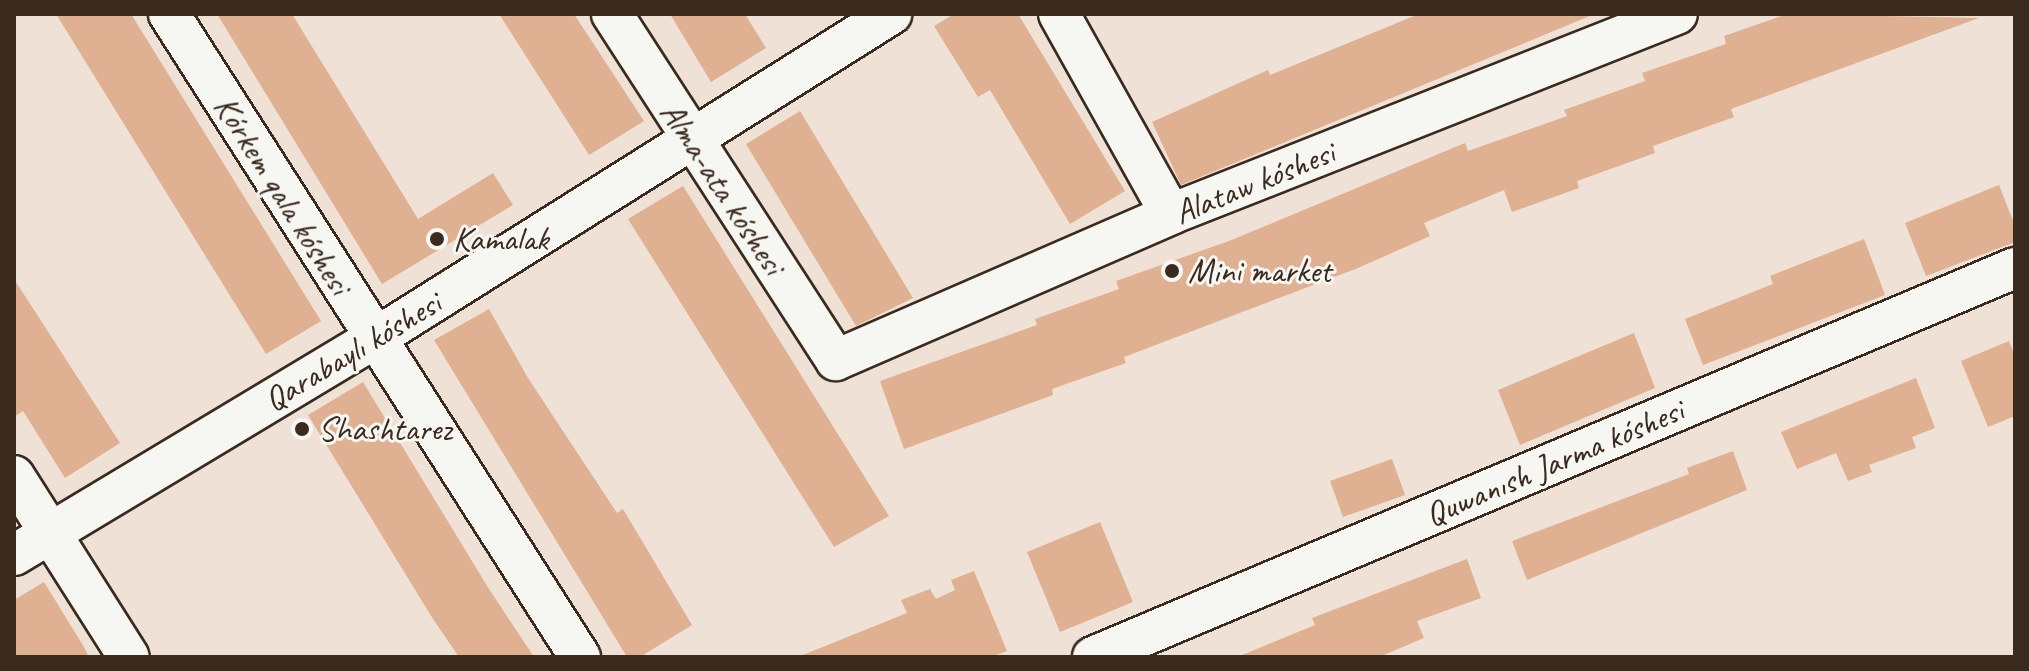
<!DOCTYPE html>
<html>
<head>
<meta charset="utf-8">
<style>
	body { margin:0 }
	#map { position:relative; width:2029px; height:671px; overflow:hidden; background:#efe1d5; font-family:Caveat,sans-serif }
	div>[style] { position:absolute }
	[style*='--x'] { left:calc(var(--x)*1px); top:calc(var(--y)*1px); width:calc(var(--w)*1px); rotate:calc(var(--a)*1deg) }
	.building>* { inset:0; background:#e0b092 }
	.roads { filter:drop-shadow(2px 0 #3b2a1e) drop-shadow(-2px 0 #3b2a1e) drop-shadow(0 2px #3b2a1e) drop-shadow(0 -2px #3b2a1e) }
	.minor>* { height:40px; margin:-20px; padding:0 20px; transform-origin:20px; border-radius:20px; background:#f6f6f2 }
	.dots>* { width:22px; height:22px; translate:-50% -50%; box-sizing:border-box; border:4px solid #f6f6f2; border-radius:50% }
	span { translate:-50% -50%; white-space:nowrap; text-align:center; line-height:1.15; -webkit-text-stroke:6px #f6f6f2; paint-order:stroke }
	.street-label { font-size:34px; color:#3b2a1e }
	.poi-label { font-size:34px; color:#3b2a1e }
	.left { translate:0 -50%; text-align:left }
	.frame { position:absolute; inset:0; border:16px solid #3b2a1e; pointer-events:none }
</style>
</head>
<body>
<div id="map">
	<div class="building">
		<div style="clip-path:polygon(56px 14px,131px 14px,321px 321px,266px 354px)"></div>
		<div style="clip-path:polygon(217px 14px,292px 14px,418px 219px,493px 173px,513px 205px,382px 284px)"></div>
		<div style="clip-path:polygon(499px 14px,574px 14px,644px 121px,589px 155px)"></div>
		<div style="clip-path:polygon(670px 14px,745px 14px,766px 48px,711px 82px)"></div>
		<div style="clip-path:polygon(954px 14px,1018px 14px,1125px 191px,1070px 224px,990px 90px,978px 97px,934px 26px)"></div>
		<div style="clip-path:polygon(1419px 14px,1590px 16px,1181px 185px,1152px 122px,1268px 70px,1270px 75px)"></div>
		<div style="clip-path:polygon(1787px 14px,1979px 18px,1731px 109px,1734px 117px,1653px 146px,1655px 153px,1577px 181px,1579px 188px,1512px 212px,1504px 190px,1424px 223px,1430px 236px,1358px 268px,1124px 357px,1126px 363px,1052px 389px,1053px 395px,904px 449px,880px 381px,1037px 325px,1035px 319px,1119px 289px,1116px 281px,1229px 241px,1465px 143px,1468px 151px,1567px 116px,1564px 110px,1645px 81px,1642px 73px,1726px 44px,1724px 36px)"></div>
		<div style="clip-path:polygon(800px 111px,913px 298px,856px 326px,746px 144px)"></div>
		<div style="clip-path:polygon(1999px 185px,2015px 226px,2015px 242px,1926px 276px,1905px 223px)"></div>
		<div style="clip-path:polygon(683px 186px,889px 516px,834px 547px,628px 219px)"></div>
		<div style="clip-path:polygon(1864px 239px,1885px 295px,1703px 365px,1685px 319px,1773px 284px,1770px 276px)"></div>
		<div style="clip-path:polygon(14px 279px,120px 443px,65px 478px,23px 411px,14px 417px)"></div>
		<div style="clip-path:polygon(489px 309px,528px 378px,617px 513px,623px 509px,692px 625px,640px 657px,627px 657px,434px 340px)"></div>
		<div style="clip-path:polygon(1634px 333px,1655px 388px,1520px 445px,1498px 390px)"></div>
		<div style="clip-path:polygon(2009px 341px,2015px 356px,2015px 416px,1988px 427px,1961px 361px)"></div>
		<div style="clip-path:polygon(1916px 378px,1935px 428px,1912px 437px,1916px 448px,1869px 465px,1872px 472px,1848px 481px,1836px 453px,1797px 469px,1781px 432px)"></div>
		<div style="clip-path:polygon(363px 382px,489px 589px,534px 657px,459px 657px,433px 619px,308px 415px)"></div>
		<div style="clip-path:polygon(1733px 451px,1747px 490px,1527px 580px,1512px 541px,1689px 474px,1687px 468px)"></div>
		<div style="clip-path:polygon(1392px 459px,1405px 495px,1343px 517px,1330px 481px)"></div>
		<div style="clip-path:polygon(1100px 522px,1133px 602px,1060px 632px,1027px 552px)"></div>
		<div style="clip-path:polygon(1467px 559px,1481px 598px,1417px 621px,1424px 638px,1379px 657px,1237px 657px,1315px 625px,1312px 618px)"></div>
		<div style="clip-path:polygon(974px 571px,1007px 651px,991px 657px,798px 657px,907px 613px,901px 600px,930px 589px,936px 599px,955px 590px,951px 580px)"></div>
		<div style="clip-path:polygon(44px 582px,84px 647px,89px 657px,14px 657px,14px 600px)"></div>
	</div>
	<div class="roads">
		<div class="minor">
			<div style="--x:169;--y:14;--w:763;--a:57.41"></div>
			<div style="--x:612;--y:14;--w:412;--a:57.1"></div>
			<div style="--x:836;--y:360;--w:365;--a:-23.5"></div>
			<div style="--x:1171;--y:214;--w:544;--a:-21.57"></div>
			<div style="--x:1059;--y:14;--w:229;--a:60.8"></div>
			<div style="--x:14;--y:476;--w:214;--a:57.6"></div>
			<div style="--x:14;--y:555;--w:420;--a:-31"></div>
			<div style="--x:374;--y:339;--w:611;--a:-32.15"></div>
			<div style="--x:1093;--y:657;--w:1001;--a:-22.88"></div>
		</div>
	</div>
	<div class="dots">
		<div style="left:437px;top:239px;background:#3b2a1e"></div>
		<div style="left:1172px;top:271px;background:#3b2a1e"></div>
		<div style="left:302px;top:429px;background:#3b2a1e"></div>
	</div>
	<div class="street-label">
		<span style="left:1254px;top:182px;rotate:-22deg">Alataw kóshesi</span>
		<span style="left:723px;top:188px;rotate:57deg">Alma-ata kóshesi</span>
		<span style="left:283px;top:195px;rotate:58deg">Kórkem qala kóshesi</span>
		<span style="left:352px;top:351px;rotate:-31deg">Qarabaylı kóshesi</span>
		<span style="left:1554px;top:462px;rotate:-23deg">Quwanısh Jarma kóshesi</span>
	</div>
	<div class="poi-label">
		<span class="left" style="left:453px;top:239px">Kamalak</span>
		<span class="left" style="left:1188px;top:271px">Mini market</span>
		<span class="left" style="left:318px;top:429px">Shashtarez</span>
	</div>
	<div class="frame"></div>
</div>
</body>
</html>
